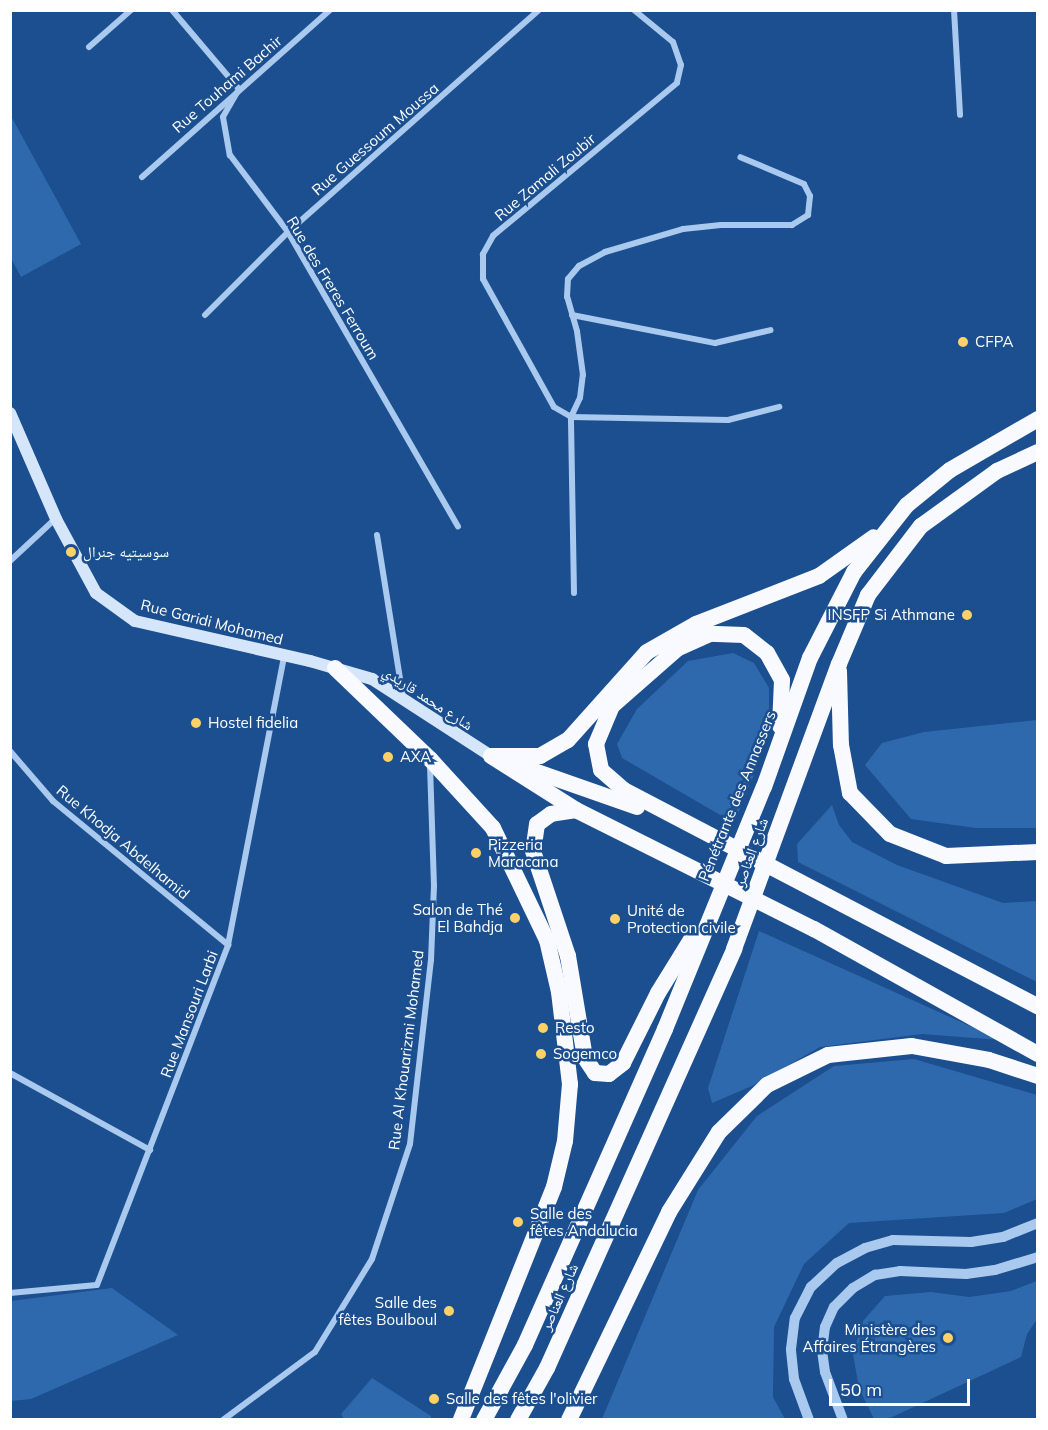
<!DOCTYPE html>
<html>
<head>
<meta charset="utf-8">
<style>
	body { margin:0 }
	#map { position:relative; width:1048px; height:1430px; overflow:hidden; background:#1b4f8f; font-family:Mulish,"Noto Naskh Arabic",sans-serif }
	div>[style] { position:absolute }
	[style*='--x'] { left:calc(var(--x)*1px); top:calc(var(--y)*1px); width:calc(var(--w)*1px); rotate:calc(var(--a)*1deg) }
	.green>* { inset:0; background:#2e69ad }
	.minor>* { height:6px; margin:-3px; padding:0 3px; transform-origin:3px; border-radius:3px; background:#a9c9ee }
	.tertiary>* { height:10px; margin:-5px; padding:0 5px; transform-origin:5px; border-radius:5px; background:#a9c9ee }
	.secondary>* { height:12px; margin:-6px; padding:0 6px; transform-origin:6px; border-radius:6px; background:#d6e6fa }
	.trunk>* { height:16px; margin:-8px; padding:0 8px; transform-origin:8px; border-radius:8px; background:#f8faff }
	.dots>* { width:16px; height:16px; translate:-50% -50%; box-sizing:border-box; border:3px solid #1b4f8f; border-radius:50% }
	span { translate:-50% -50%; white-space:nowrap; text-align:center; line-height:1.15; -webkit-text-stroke:5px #1b4f8f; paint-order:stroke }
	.street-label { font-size:15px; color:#fff }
	.poi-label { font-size:15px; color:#fff }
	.left { translate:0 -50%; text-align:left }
	.right { translate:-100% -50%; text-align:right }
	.frame { position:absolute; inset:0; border:12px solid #fff; pointer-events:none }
	.scale { position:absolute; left:829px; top:1379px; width:141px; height:27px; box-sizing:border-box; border:3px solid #fff; border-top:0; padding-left:8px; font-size:18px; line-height:21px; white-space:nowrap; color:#fff; -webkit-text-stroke:4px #1b4f8f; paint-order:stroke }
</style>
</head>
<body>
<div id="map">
	<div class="green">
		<div style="clip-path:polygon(11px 116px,81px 244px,21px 277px,11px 258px)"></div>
		<div style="clip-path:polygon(733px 653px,754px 663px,769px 688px,769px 718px,758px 765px,734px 823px,622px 758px,617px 744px,637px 709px,688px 661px)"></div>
		<div style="clip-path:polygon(1037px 720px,1037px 828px,976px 828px,911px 819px,865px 765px,882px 743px,924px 732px)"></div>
		<div style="clip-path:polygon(832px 805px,839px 825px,852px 842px,897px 865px,1003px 903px,1037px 901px,1037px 982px,798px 862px,797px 844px)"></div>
		<div style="clip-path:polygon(759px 931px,1001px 1040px,922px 1034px,820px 1047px,752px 1086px,712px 1103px,708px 1088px)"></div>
		<div style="clip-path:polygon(914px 1059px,1037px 1095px,1037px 1199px,1004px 1213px,849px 1223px,804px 1264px,774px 1327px,773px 1397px,785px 1419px,602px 1419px,698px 1190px,757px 1116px,834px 1066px)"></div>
		<div style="clip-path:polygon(1037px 1281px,1037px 1319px,1027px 1334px,1021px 1357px,888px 1419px,874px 1419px,859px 1388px,853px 1354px,863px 1321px,885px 1296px,931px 1292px,969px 1297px,1011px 1291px)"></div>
		<div style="clip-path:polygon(112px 1288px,178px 1335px,31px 1399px,11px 1401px,11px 1301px)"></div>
		<div style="clip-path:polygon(372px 1378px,431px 1416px,431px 1419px,344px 1419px,341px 1414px)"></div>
	</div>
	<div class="minor">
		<div style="--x:172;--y:10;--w:104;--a:49.7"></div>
		<div style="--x:239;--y:89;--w:32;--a:120"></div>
		<div style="--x:223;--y:117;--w:39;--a:80"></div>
		<div style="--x:230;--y:155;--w:96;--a:53"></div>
		<div style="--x:288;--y:232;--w:340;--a:60"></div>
		<div style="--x:634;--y:10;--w:50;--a:39.4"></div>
		<div style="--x:673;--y:42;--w:24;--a:71"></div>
		<div style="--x:681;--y:65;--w:18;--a:103"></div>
		<div style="--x:677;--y:83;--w:239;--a:140.3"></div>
		<div style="--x:493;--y:236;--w:21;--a:119"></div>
		<div style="--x:483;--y:254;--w:25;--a:90"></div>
		<div style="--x:483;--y:279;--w:146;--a:61"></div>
		<div style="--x:554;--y:407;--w:20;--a:30"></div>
		<div style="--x:571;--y:417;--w:21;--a:-65"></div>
		<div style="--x:580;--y:398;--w:23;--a:-83"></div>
		<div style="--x:583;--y:375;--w:44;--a:-97.8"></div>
		<div style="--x:577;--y:331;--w:35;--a:-106"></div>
		<div style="--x:567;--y:297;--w:18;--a:-87"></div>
		<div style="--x:568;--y:279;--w:17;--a:-50"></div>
		<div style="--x:579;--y:266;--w:30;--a:-28"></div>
		<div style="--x:605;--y:252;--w:81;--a:-16.4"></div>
		<div style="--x:683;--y:229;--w:38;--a:-6"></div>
		<div style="--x:721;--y:225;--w:71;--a:0"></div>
		<div style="--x:792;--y:225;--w:19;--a:-32"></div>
		<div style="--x:808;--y:215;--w:19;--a:-84"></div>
		<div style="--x:810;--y:196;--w:13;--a:-117"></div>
		<div style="--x:804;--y:184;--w:69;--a:-157.1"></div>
		<div style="--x:954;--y:10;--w:105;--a:86.7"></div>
		<div style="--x:89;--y:47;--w:56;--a:-41.4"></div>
		<div style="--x:142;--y:177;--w:251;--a:-41.6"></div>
		<div style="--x:205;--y:315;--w:117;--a:-45"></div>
		<div style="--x:288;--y:232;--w:335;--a:-41.5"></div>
		<div style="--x:572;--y:315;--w:146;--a:11.1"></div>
		<div style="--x:715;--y:343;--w:57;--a:-13.1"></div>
		<div style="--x:377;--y:535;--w:164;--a:80.9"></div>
		<div style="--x:10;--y:561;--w:62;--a:-43"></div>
		<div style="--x:574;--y:593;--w:176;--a:-91"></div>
		<div style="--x:571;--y:417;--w:157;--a:1.1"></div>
		<div style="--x:728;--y:420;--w:53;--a:-14.3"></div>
		<div style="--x:10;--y:751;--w:66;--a:49.3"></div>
		<div style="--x:53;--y:801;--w:227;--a:39.4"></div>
		<div style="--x:10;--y:1073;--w:160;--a:28.8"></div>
		<div style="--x:10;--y:1293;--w:87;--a:-5.3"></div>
		<div style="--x:97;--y:1285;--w:364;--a:-68.9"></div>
		<div style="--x:228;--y:945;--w:294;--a:-79"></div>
		<div style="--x:223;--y:1420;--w:114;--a:-36.5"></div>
		<div style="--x:315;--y:1352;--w:109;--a:-58.5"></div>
		<div style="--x:372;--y:1259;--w:121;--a:-71.7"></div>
		<div style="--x:410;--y:1144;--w:185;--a:-83.5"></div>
		<div style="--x:431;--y:960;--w:74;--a:-87.7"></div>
		<div style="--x:434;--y:886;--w:122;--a:-91.9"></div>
	</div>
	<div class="tertiary">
		<div style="--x:809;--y:1420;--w:44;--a:-110.1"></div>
		<div style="--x:794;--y:1379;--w:30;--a:-96"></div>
		<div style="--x:791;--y:1349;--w:31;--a:-83"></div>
		<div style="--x:795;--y:1318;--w:35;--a:-63"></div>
		<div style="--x:811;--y:1287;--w:35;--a:-43"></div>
		<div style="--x:837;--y:1263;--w:32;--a:-28"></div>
		<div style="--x:865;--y:1248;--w:29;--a:-16"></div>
		<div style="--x:893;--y:1240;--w:78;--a:1.5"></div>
		<div style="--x:971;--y:1242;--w:32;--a:-9"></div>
		<div style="--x:1003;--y:1237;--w:38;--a:-22"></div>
		<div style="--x:843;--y:1420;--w:51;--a:-110.6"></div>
		<div style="--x:825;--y:1372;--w:21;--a:-98"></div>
		<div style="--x:822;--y:1351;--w:24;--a:-83"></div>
		<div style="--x:825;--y:1327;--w:22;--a:-66"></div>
		<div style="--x:834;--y:1307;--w:27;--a:-45"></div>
		<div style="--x:853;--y:1288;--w:26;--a:-31"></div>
		<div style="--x:875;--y:1275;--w:25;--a:-9"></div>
		<div style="--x:900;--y:1271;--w:66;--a:2.6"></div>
		<div style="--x:966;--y:1274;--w:29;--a:-8"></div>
		<div style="--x:995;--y:1270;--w:45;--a:-16.8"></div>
	</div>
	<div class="secondary">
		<div style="--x:10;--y:413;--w:116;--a:66.5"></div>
		<div style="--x:56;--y:519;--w:84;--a:61.6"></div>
		<div style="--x:96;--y:593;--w:48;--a:35.7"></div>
		<div style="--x:135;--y:621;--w:180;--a:12.9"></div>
		<div style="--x:310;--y:661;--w:65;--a:16.2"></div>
		<div style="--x:372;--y:679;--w:142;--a:32.9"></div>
	</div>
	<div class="trunk">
		<div style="--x:335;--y:668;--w:132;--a:43.8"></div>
		<div style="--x:430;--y:759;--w:93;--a:47.6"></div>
		<div style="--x:493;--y:828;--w:124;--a:64.3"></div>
		<div style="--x:547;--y:940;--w:53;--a:77"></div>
		<div style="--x:559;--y:992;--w:93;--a:83.2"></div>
		<div style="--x:570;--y:1084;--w:57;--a:95"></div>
		<div style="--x:565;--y:1141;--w:47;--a:103.4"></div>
		<div style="--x:554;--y:1187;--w:251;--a:111.8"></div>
		<div style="--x:839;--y:671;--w:74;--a:88.5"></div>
		<div style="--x:841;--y:745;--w:49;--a:79.4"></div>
		<div style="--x:850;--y:793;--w:57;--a:45.7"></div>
		<div style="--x:890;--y:834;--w:60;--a:21.4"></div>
		<div style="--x:946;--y:856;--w:92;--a:-2.5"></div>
		<div style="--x:780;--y:726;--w:46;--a:-87.5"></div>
		<div style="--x:782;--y:680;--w:31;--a:-119"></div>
		<div style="--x:767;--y:653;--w:29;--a:-142"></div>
		<div style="--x:744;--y:635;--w:34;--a:-178"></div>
		<div style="--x:710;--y:634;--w:36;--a:156"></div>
		<div style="--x:677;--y:649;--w:86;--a:138.8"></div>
		<div style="--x:612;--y:706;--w:41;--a:112.8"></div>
		<div style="--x:596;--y:744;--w:26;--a:79"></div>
		<div style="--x:601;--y:770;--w:30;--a:41"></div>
		<div style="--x:624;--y:790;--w:467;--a:27.6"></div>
		<div style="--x:491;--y:756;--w:101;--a:32.4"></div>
		<div style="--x:576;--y:810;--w:266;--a:26.6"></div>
		<div style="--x:814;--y:929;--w:257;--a:29.2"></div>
		<div style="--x:492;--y:756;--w:48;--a:0"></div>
		<div style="--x:540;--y:756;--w:32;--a:-30"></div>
		<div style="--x:568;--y:740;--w:118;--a:-48.1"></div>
		<div style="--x:647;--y:652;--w:56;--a:-29.7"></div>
		<div style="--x:696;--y:624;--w:132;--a:-21.3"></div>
		<div style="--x:819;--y:576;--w:67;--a:-35.3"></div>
		<div style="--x:520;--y:766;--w:124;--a:19.3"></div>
		<div style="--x:576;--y:810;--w:25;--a:171"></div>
		<div style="--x:551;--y:814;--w:17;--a:144"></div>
		<div style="--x:537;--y:824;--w:27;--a:98"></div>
		<div style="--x:533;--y:851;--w:111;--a:71.6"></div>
		<div style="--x:568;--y:956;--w:103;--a:80.5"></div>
		<div style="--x:585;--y:1058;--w:18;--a:56"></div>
		<div style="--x:595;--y:1073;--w:14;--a:4"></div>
		<div style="--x:609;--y:1074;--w:18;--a:-38"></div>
		<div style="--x:623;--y:1063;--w:78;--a:-63.4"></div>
		<div style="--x:658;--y:993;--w:65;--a:-58.3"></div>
		<div style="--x:484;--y:1420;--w:85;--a:-61.3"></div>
		<div style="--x:525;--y:1345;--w:346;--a:-66.1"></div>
		<div style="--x:665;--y:1029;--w:261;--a:-67.8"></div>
		<div style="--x:764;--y:787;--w:137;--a:-70.4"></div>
		<div style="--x:810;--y:658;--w:97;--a:-62.9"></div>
		<div style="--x:854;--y:572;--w:85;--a:-51.7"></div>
		<div style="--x:907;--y:505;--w:55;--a:-39.1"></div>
		<div style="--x:950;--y:470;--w:102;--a:-30.1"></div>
		<div style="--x:518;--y:1420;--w:60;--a:-60.9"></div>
		<div style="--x:547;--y:1368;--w:459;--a:-65.9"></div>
		<div style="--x:734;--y:949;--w:304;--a:-69.8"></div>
		<div style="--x:839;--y:664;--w:75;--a:-67.2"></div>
		<div style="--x:868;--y:595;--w:87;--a:-52.5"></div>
		<div style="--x:921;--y:526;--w:94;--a:-35.9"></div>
		<div style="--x:997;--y:471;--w:45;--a:-24.9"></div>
		<div style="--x:569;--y:1420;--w:231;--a:-64.3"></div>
		<div style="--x:669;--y:1212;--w:94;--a:-58"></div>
		<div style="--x:719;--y:1132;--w:67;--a:-44.4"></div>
		<div style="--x:767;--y:1085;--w:68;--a:-26.2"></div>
		<div style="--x:828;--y:1055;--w:84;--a:-6.1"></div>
		<div style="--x:912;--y:1046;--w:78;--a:10.3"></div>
		<div style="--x:989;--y:1060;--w:52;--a:18.1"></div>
	</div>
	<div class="dots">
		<div style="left:963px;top:342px;background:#ffd166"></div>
		<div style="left:71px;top:552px;background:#ffd166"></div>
		<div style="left:967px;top:615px;background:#ffd166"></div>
		<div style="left:196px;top:723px;background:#ffd166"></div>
		<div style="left:388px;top:757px;background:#ffd166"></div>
		<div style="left:476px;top:853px;background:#ffd166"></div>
		<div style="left:515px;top:918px;background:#ffd166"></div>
		<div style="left:615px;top:919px;background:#ffd166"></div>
		<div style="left:543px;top:1028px;background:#ffd166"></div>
		<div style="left:541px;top:1054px;background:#ffd166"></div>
		<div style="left:518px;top:1222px;background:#ffd166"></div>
		<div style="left:449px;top:1311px;background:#ffd166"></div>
		<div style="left:948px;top:1338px;background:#ffd166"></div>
		<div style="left:434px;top:1399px;background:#ffd166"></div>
	</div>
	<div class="street-label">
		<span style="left:227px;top:84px;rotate:-41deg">Rue Touhami Bachir</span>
		<span style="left:375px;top:139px;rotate:-41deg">Rue Guessoum Moussa</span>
		<span style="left:545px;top:177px;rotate:-40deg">Rue Zamali Zoubir</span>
		<span style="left:333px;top:288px;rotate:59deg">Rue des Freres Ferroum</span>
		<span style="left:212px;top:622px;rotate:14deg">Rue Garidi Mohamed</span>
		<span style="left:428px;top:698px;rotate:33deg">شارع محمد قاريدي</span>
		<span style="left:737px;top:796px;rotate:-68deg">Pénétrante des Annassers</span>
		<span style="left:123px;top:842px;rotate:40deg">Rue Khodja Abdelhamid</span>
		<span style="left:751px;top:852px;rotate:-70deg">شارع العناصر</span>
		<span style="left:189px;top:1014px;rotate:-69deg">Rue Mansouri Larbi</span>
		<span style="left:406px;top:1050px;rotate:-83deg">Rue Al Khouarizmi Mohamed</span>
		<span style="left:559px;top:1297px;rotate:-66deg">شارع العناصر</span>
	</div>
	<div class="poi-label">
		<span class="left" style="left:975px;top:342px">CFPA</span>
		<span class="left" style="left:83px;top:552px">سوسيتيه جنرال</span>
		<span class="right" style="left:955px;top:615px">INSFP Si Athmane</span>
		<span class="left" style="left:208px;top:723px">Hostel fidelia</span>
		<span class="left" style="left:400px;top:757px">AXA</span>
		<span class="left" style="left:488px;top:853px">Pizzeria<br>Maracana</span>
		<span class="right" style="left:503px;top:918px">Salon de Thé<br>El Bahdja</span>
		<span class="left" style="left:627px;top:919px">Unité de<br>Protection civile</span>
		<span class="left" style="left:555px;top:1028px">Resto</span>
		<span class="left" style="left:553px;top:1054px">Sogemco</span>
		<span class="left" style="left:530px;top:1222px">Salle des<br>fêtes Andalucia</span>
		<span class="right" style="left:437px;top:1311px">Salle des<br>fêtes Boulboul</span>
		<span class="right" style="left:936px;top:1338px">Ministère des<br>Affaires Étrangères</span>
		<span class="left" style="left:446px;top:1399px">Salle des fêtes l'olivier</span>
	</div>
	<div class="frame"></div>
	<div class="scale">50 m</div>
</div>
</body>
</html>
